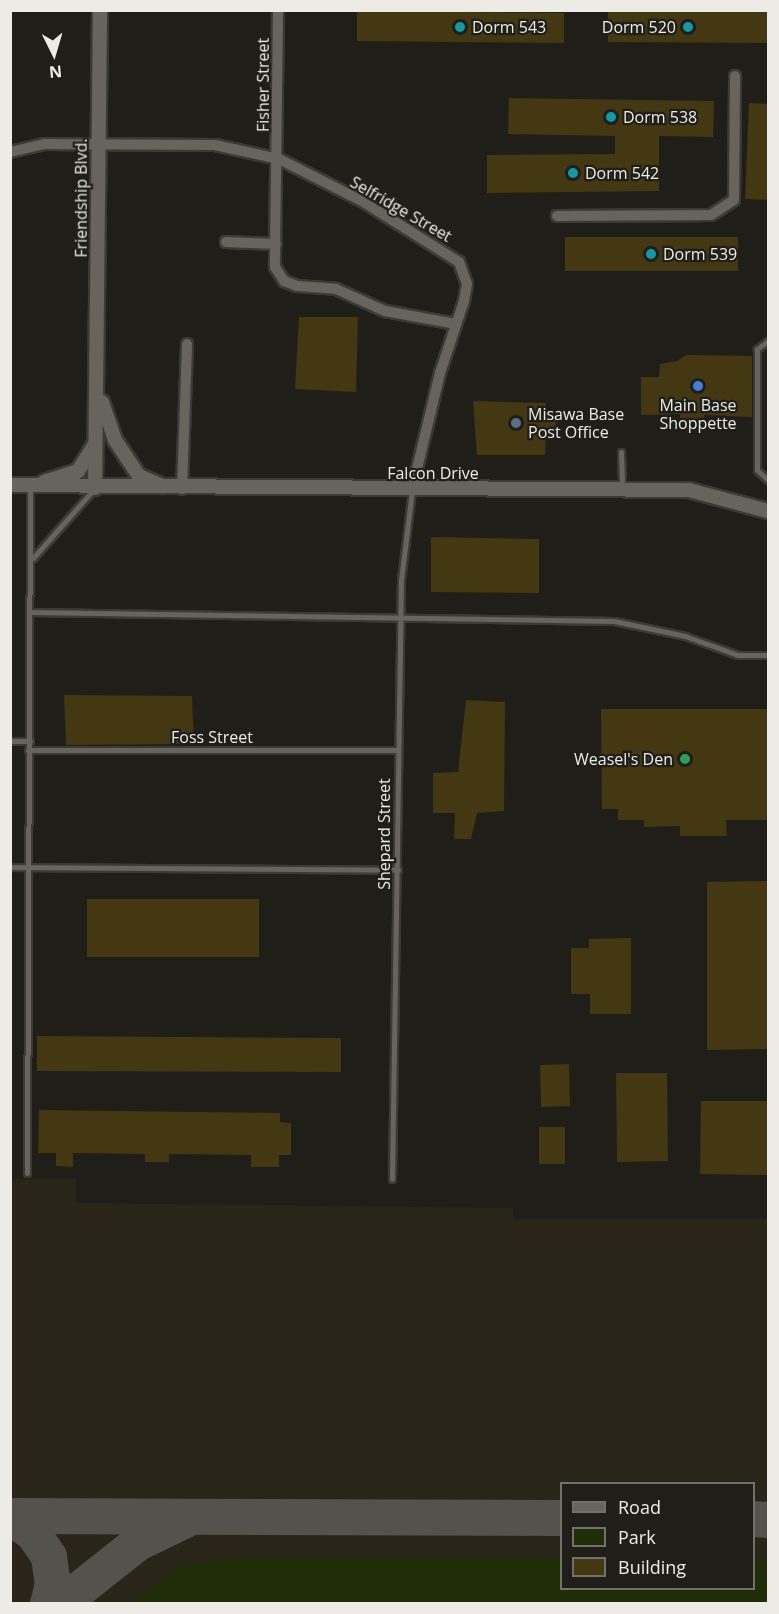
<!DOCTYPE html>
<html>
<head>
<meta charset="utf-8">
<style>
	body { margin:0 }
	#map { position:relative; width:779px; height:1614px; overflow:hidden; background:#201e18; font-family:"Open Sans",sans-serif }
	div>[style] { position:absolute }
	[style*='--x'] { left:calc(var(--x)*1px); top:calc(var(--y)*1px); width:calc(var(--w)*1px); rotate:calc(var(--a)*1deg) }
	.built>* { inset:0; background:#292519 }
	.green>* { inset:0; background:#1f2e06 }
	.taxiway>* { height:36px; margin:-18px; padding:0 18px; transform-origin:18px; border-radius:18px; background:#54524c }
	.building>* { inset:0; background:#433812 }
	.roads { filter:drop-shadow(2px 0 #3c3a36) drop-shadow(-2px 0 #3c3a36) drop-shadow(0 2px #3c3a36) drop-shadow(0 -2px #3c3a36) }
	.service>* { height:5px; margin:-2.5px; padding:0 2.5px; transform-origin:2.5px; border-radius:2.5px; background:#66645c }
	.minor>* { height:10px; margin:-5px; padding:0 5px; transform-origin:5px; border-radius:5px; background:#66645c }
	.tertiary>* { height:14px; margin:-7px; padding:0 7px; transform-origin:7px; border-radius:7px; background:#66645c }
	.dots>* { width:16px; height:16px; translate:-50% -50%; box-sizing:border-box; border:3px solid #201e18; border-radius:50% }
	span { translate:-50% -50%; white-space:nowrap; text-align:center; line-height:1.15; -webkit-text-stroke:4.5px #201e18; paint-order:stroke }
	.poi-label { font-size:16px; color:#ecebe6 }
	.left { translate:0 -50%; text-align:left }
	.right { translate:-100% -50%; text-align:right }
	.street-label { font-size:16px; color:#ecebe6 }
	.frame { position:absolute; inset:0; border:12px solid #ecebe6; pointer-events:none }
	.legend { position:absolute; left:560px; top:1482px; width:195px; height:108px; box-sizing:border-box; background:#201e18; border:2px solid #72706a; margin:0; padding:8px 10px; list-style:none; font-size:18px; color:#ecebe6 }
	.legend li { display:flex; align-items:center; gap:12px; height:30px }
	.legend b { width:30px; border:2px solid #72706a }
	.north { position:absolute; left:24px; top:24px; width:60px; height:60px; -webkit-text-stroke:4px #201e18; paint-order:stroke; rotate:175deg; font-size:16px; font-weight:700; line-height:24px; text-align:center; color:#ecebe6 }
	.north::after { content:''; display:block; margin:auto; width:21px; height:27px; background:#ecebe6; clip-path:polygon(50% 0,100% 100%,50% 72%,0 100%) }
</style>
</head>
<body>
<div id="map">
	<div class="built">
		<div style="clip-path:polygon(evenodd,11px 1179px,76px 1179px,76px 1203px,513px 1208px,514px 1219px,768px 1219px,768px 1603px,11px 1604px,11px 1179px,562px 1484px,754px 1484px,754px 1588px,562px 1588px,562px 1484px)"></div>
	</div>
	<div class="green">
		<div style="clip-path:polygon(237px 1558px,561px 1558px,562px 1588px,754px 1588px,754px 1558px,768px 1558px,768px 1603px,129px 1603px,184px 1565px)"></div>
	</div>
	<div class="taxiway">
		<div style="--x:10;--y:1516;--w:552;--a:0.21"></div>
		<div style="--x:10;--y:1518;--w:27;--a:33"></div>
		<div style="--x:33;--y:1533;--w:29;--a:56"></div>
		<div style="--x:49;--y:1557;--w:27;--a:82"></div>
		<div style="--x:53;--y:1584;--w:21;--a:104"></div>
		<div style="--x:754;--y:1519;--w:14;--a:4"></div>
		<div style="--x:61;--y:1604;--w:98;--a:-38.4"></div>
		<div style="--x:138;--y:1543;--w:53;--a:-25.6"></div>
	</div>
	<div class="building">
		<div style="clip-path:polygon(608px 10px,768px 11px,768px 43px,608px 42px)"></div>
		<div style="clip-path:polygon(357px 11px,564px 13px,564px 43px,357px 41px)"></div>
		<div style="clip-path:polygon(509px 98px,714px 101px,713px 137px,659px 136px,659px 191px,487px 193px,487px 155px,615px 154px,615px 136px,508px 134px)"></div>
		<div style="clip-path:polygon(749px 103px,768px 104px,768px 200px,745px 199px)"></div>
		<div style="clip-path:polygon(565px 237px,738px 237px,738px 271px,565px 271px)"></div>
		<div style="clip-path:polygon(299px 317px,358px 317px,356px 392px,295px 389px)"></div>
		<div style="clip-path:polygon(686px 355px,752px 356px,752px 417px,704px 415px,703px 421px,680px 421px,680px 414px,641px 415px,641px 377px,659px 377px,660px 364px,677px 361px)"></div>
		<div style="clip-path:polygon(473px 401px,546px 403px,546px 418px,556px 417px,557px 429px,546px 429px,545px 455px,477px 455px)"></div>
		<div style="clip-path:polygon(431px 537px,539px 539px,539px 593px,431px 592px)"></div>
		<div style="clip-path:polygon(64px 695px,192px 696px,194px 744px,66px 745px)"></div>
		<div style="clip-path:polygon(466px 700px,505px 702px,504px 811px,477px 813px,471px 839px,454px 839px,455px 813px,433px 813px,433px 773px,458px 772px)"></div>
		<div style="clip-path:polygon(601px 709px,768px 709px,768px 820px,726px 820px,727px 836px,680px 836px,680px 826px,644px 827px,644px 820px,618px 820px,618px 809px,602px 809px)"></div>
		<div style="clip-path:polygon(768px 881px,768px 1049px,707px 1050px,707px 882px)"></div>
		<div style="clip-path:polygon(87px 899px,259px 899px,259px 957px,87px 957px)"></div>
		<div style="clip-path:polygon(631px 938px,631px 1014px,590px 1014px,590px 994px,571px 994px,571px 948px,589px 948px,589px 939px)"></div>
		<div style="clip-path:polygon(37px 1036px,341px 1038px,341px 1072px,37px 1071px)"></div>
		<div style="clip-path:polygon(569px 1064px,570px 1106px,541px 1107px,540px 1065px)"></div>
		<div style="clip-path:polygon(616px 1073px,667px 1073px,668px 1161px,617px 1162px)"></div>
		<div style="clip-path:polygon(701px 1101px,768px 1101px,768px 1175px,700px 1174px)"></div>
		<div style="clip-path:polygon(39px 1110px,280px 1113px,280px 1122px,291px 1123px,291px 1155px,279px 1155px,279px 1167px,251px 1167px,251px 1155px,169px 1154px,169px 1162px,145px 1162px,145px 1154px,73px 1153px,73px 1167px,56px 1166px,56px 1153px,38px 1153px)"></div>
		<div style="clip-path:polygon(539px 1127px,565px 1127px,565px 1164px,539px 1164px)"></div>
	</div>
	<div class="roads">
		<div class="service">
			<div style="--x:768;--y:341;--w:14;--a:144"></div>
			<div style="--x:757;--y:349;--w:121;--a:90"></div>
			<div style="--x:757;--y:470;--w:15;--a:42"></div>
			<div style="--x:621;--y:452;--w:37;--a:88"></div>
			<div style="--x:33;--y:558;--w:94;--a:-48.5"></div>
			<div style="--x:30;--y:612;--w:584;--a:0.88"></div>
			<div style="--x:614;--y:621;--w:73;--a:11.9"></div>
			<div style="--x:685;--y:636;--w:56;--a:19.7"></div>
			<div style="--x:738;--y:655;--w:30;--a:0"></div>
			<div style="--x:10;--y:741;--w:20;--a:0"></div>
			<div style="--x:28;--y:750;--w:369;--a:0"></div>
			<div style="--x:10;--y:867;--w:388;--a:0.4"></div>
			<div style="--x:27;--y:1173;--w:687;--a:-89.75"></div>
			<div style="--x:392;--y:1179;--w:599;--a:-89.14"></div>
			<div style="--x:401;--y:580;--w:91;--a:-83"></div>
		</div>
		<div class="minor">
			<div style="--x:278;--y:10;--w:257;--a:90.7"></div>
			<div style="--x:275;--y:267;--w:17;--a:57"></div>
			<div style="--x:284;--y:281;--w:14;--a:21"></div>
			<div style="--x:297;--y:286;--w:39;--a:4"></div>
			<div style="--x:336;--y:289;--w:54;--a:24.2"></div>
			<div style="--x:385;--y:311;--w:72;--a:10.4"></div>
			<div style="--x:10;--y:152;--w:35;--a:-13"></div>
			<div style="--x:44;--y:144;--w:171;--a:0.3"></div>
			<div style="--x:215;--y:145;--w:66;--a:12.3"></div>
			<div style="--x:279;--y:159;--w:93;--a:26.8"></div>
			<div style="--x:362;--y:201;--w:115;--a:32.2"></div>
			<div style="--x:459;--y:262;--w:23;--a:70"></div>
			<div style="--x:467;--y:284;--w:17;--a:100"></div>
			<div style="--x:464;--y:301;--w:76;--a:108.4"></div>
			<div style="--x:440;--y:373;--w:120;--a:103.5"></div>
			<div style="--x:557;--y:216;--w:154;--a:-0.4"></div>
			<div style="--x:711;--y:215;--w:27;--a:-33"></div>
			<div style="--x:734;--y:200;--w:124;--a:-89.5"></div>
			<div style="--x:226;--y:242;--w:50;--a:2.3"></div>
			<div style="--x:182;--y:489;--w:145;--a:-88"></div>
		</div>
		<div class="tertiary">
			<div style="--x:102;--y:402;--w:40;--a:71.1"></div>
			<div style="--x:115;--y:440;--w:43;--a:56.3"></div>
			<div style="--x:139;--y:476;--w:26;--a:23"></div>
			<div style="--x:44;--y:482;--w:36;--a:-18"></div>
			<div style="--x:78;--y:471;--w:32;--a:-58"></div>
			<div style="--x:10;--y:485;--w:679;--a:0.42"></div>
			<div style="--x:689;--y:490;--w:82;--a:14.9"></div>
			<div style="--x:95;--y:488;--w:478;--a:-89.4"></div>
		</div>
	</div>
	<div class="dots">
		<div style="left:460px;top:27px;background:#0f9aa8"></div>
		<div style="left:688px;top:27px;background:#0f9aa8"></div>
		<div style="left:611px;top:117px;background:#0f9aa8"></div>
		<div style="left:573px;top:173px;background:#0f9aa8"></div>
		<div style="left:651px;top:254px;background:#0f9aa8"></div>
		<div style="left:698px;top:386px;background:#3f7fe0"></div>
		<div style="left:516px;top:423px;background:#5c6f8a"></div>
		<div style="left:685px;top:759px;background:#2e9e5b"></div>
	</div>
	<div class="poi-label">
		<span class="left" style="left:472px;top:27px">Dorm 543</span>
		<span class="right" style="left:676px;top:27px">Dorm 520</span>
		<span class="left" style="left:623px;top:117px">Dorm 538</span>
		<span class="left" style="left:585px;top:173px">Dorm 542</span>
		<span class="left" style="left:663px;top:254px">Dorm 539</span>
		<span style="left:698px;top:414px">Main Base<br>Shoppette</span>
		<span class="left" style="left:528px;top:423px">Misawa Base<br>Post Office</span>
		<span class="right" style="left:673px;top:759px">Weasel's Den</span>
	</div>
	<div class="street-label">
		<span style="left:263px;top:85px;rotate:-90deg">Fisher Street</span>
		<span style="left:81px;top:198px;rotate:-90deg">Friendship Blvd.</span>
		<span style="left:401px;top:209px;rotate:30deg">Selfridge Street</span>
		<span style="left:433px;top:473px">Falcon Drive</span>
		<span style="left:212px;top:737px">Foss Street</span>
		<span style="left:384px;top:834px;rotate:-90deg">Shepard Street</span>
	</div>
	<div class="frame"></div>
	<ul class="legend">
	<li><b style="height:8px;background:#66645c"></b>Road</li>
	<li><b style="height:16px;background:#1f2e06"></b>Park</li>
	<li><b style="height:16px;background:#433812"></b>Building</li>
	</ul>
	<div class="north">N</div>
</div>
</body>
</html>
